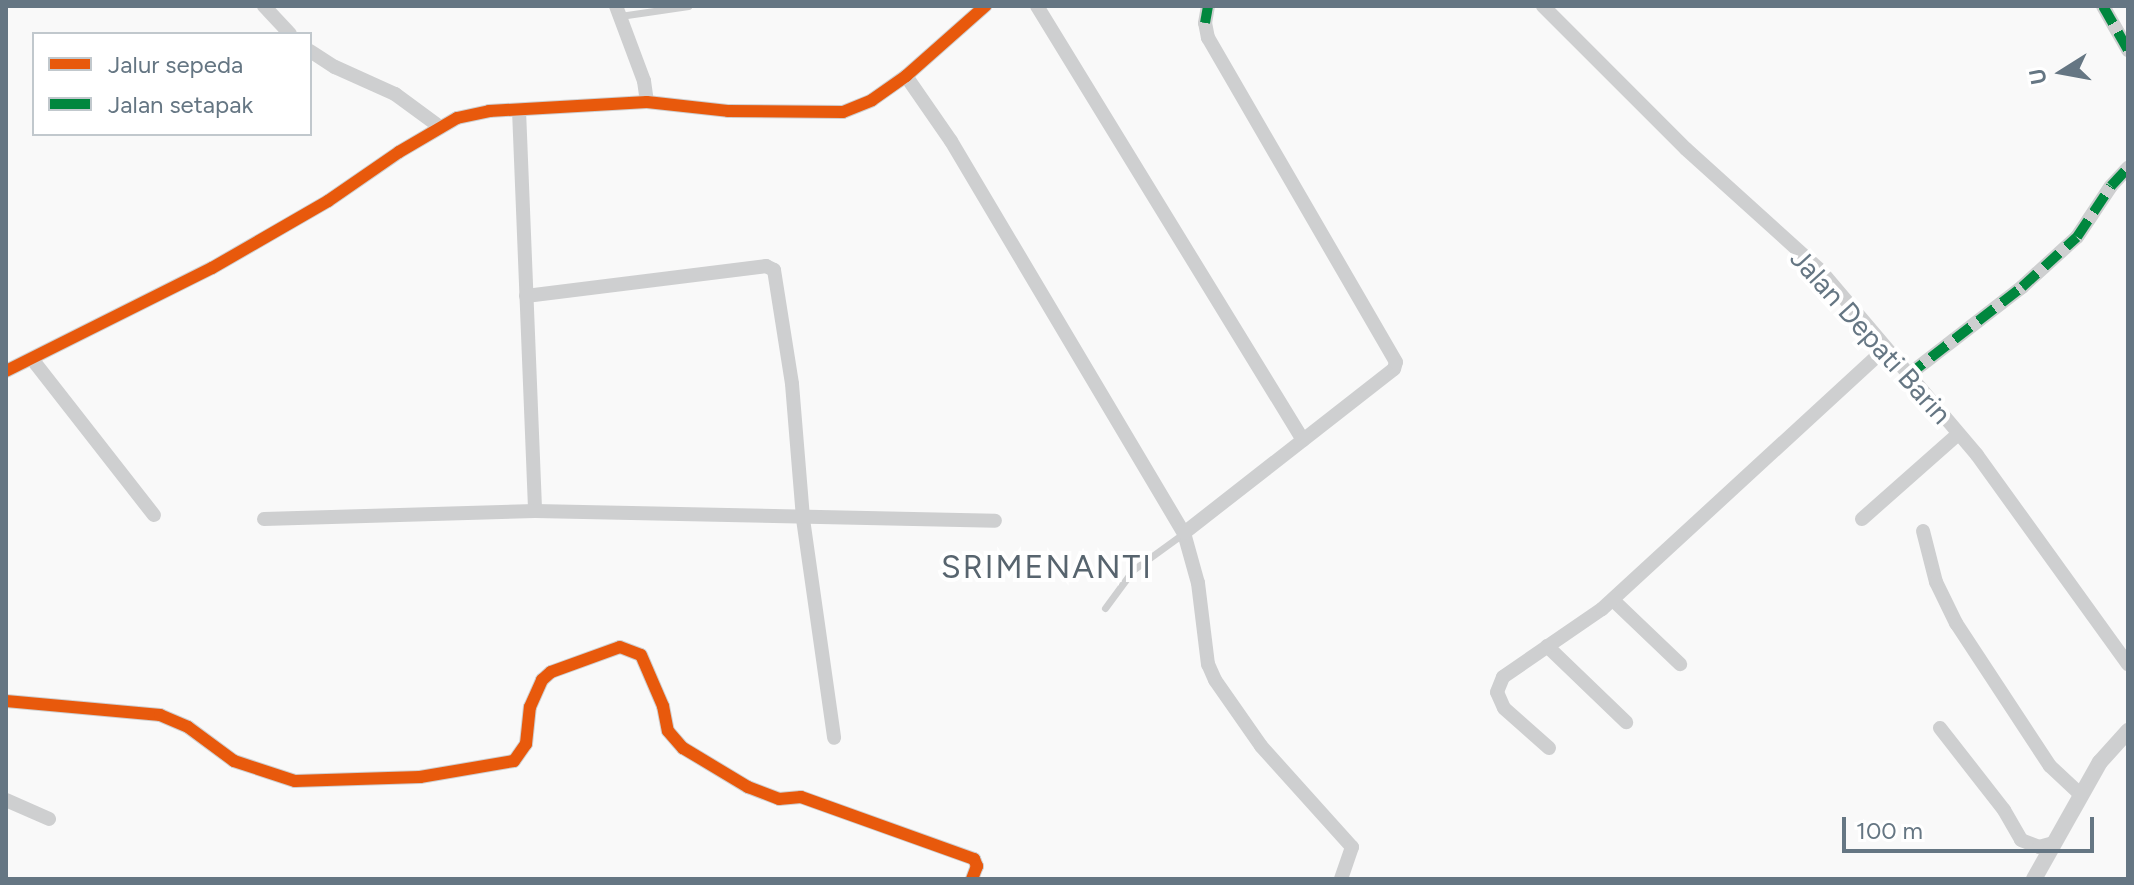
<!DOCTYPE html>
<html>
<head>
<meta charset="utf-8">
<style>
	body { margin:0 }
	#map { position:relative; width:2134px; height:885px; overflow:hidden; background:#f9f9f9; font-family:Figtree,sans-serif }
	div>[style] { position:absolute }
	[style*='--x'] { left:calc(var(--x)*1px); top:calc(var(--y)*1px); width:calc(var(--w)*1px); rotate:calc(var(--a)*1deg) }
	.service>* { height:7px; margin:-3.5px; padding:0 3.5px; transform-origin:3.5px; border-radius:3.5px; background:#cecfd0 }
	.minor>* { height:14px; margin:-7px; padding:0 7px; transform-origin:7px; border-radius:7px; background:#cecfd0 }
	.tertiary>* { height:16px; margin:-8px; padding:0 8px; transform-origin:8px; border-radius:8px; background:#cecfd0 }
	.quiet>* { height:10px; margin-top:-5px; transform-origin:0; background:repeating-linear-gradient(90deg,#00873e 0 20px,transparent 0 30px) }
	.cycleway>* { height:12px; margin:-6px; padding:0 6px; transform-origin:6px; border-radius:6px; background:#e8590c }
	span { translate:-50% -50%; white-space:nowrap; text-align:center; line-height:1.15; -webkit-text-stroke:8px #fff; paint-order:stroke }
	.street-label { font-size:28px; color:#657683 }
	.quarter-label { font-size:32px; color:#57646e; letter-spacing:2px }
	.frame { position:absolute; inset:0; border:8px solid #657683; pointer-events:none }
	.legend { position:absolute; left:32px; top:32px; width:280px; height:104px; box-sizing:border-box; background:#fff; border:2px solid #c1c8cd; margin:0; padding:10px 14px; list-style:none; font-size:24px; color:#657683 }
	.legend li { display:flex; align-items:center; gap:16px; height:40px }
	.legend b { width:40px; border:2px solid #c1c8cd }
	.north { position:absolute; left:2022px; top:32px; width:80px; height:80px; -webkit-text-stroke:6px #fff; paint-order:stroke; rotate:259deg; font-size:22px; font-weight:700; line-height:32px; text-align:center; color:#657683 }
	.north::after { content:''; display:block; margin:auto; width:28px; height:36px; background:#657683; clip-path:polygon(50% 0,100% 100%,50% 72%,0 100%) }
	.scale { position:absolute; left:1842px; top:817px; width:252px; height:36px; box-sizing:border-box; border:4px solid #657683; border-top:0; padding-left:10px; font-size:24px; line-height:28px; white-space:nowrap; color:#657683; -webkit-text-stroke:6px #fff; paint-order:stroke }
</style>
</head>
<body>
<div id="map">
	<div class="service">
		<div style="--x:620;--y:16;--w:69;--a:-8.4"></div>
		<div style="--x:1105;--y:608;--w:47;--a:-53.6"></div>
		<div style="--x:1133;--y:570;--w:63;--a:-36"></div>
	</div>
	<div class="minor">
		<div style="--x:264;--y:6;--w:38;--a:47"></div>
		<div style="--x:616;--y:6;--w:80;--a:69.5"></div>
		<div style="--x:644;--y:81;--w:21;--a:82"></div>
		<div style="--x:1037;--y:6;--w:509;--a:58.5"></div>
		<div style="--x:1543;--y:6;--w:202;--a:45"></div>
		<div style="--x:1686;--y:149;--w:182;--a:42.1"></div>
		<div style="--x:1821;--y:271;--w:241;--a:49.7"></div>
		<div style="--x:1977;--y:455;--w:258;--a:54.2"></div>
		<div style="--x:2103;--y:6;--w:51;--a:60.4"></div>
		<div style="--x:310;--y:51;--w:30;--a:33"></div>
		<div style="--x:335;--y:67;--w:66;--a:24.2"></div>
		<div style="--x:395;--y:94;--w:56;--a:36.3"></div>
		<div style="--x:906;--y:76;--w:79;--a:55.3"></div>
		<div style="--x:951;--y:141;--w:456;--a:59.3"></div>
		<div style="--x:1184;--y:533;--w:52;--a:74.4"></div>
		<div style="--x:1198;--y:583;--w:82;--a:83"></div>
		<div style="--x:1208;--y:664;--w:17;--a:66"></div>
		<div style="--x:1215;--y:680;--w:80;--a:55.1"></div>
		<div style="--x:1261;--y:746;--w:136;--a:48"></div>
		<div style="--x:1352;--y:847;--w:34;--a:109"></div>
		<div style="--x:519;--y:110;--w:401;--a:87.7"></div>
		<div style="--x:526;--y:296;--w:242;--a:-7.1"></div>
		<div style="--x:766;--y:266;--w:9;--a:27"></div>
		<div style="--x:774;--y:270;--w:115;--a:81"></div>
		<div style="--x:792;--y:384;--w:135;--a:85.3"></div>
		<div style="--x:803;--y:519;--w:221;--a:81.9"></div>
		<div style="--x:32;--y:359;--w:198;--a:52"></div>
		<div style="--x:6;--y:371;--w:230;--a:-26.6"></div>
		<div style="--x:212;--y:268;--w:134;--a:-30"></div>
		<div style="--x:328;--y:201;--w:86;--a:-34.6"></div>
		<div style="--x:399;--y:152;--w:67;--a:-30.4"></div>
		<div style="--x:457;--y:118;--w:33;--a:-12"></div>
		<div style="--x:489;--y:111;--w:158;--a:-3.3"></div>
		<div style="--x:647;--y:102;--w:81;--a:6.3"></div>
		<div style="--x:728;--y:111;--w:115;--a:0.5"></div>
		<div style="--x:843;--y:112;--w:31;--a:-22"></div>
		<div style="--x:872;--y:100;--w:42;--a:-35.2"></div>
		<div style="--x:906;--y:76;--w:106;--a:-41.5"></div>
		<div style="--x:1907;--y:376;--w:145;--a:-37.7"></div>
		<div style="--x:2022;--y:287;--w:74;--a:-42.3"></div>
		<div style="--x:2077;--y:237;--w:61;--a:-56.3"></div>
		<div style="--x:2111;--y:186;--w:25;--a:-47"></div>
		<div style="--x:264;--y:519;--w:271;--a:-1.7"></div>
		<div style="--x:535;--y:511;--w:460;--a:1.2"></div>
		<div style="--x:1862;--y:519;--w:128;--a:-41.5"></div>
		<div style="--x:1923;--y:531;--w:53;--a:75.7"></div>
		<div style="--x:1936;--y:582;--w:46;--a:64"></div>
		<div style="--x:1956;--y:623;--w:171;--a:56.7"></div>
		<div style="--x:2050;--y:766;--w:42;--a:43.1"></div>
		<div style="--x:1184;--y:533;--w:266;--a:-38"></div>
		<div style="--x:1394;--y:369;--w:7;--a:-74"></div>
		<div style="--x:1396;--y:362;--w:375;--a:-120.1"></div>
		<div style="--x:1208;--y:38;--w:15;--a:-101"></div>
		<div style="--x:1205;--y:23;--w:17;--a:-80"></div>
		<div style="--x:1613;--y:600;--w:93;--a:43.7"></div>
		<div style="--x:1547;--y:646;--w:110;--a:43.9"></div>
		<div style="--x:6;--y:701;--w:155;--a:5.2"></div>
		<div style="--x:160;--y:715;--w:30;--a:23"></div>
		<div style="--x:188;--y:727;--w:57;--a:36.5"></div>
		<div style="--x:234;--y:761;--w:64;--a:18.2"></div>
		<div style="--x:295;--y:781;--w:125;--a:-1.8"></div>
		<div style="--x:420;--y:777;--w:95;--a:-9.7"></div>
		<div style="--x:514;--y:761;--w:21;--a:-55"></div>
		<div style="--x:526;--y:744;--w:37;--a:-84"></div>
		<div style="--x:530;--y:707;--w:30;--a:-66"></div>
		<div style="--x:542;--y:680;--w:12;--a:-42"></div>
		<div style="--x:551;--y:672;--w:73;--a:-19.9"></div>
		<div style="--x:620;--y:647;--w:22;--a:21"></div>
		<div style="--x:641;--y:655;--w:56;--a:66.7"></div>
		<div style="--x:663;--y:706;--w:25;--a:79"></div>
		<div style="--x:668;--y:731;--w:23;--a:49"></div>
		<div style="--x:683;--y:748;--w:76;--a:31"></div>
		<div style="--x:748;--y:787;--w:33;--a:21"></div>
		<div style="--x:779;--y:799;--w:22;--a:-5"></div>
		<div style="--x:801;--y:797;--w:184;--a:19.7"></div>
		<div style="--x:974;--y:859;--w:8;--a:67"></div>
		<div style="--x:977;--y:866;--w:14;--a:111"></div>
		<div style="--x:1940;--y:728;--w:104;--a:52"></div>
		<div style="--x:2004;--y:810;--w:34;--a:60"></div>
		<div style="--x:2021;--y:840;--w:19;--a:21"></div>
		<div style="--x:2039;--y:847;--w:15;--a:-16"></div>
		<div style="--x:1549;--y:748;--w:60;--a:-138.4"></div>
		<div style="--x:1504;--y:708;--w:17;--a:-114"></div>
		<div style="--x:1497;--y:692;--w:16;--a:-68"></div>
		<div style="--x:1503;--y:677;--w:120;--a:-34.5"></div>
		<div style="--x:1602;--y:609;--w:384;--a:-42.6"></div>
		<div style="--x:6;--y:800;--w:47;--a:23.8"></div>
	</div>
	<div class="tertiary">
		<div style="--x:2034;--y:879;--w:134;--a:-60.6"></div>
		<div style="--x:2100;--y:762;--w:42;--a:-47.9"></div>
	</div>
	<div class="quiet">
		<div style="--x:2103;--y:6;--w:51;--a:60.4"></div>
		<div style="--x:1205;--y:23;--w:17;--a:-80"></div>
		<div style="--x:1907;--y:376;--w:145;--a:-37.7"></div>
		<div style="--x:2022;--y:287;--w:74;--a:-42.3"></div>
		<div style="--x:2077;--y:237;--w:61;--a:-56.3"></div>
		<div style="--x:2111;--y:186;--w:25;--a:-47"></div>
	</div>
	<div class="cycleway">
		<div style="--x:6;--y:371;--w:230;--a:-26.6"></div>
		<div style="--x:212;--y:268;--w:134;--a:-30"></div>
		<div style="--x:328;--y:201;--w:86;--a:-34.6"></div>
		<div style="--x:399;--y:152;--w:67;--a:-30.4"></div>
		<div style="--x:457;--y:118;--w:33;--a:-12"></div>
		<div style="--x:489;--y:111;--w:158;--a:-3.3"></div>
		<div style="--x:647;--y:102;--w:81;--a:6.3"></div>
		<div style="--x:728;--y:111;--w:115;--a:0.5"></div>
		<div style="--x:843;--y:112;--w:31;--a:-22"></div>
		<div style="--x:872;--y:100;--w:42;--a:-35.2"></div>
		<div style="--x:906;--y:76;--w:106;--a:-41.5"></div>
		<div style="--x:6;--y:701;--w:155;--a:5.2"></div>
		<div style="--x:160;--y:715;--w:30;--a:23"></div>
		<div style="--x:188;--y:727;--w:57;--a:36.5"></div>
		<div style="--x:234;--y:761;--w:64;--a:18.2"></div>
		<div style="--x:295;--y:781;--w:125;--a:-1.8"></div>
		<div style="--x:420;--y:777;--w:95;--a:-9.7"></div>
		<div style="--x:514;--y:761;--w:21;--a:-55"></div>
		<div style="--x:526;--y:744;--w:37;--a:-84"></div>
		<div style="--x:530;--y:707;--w:30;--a:-66"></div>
		<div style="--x:542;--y:680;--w:12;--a:-42"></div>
		<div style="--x:551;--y:672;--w:73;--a:-19.9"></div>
		<div style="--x:620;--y:647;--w:22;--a:21"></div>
		<div style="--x:641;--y:655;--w:56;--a:66.7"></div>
		<div style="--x:663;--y:706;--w:25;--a:79"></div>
		<div style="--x:668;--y:731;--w:23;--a:49"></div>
		<div style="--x:683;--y:748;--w:76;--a:31"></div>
		<div style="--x:748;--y:787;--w:33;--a:21"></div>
		<div style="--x:779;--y:799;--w:22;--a:-5"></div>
		<div style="--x:801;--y:797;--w:184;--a:19.7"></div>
		<div style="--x:974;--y:859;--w:8;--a:67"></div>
		<div style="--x:977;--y:866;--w:14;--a:111"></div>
	</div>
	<div class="street-label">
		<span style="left:1871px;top:336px;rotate:48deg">Jalan Depati Barin</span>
	</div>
	<div class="quarter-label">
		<span style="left:1047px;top:567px">SRIMENANTI</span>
	</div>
	<div class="frame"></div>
	<ul class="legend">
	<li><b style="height:10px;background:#e8590c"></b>Jalur sepeda</li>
	<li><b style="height:10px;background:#00873e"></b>Jalan setapak</li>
	</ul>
	<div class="north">U</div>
	<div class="scale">100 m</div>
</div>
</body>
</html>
